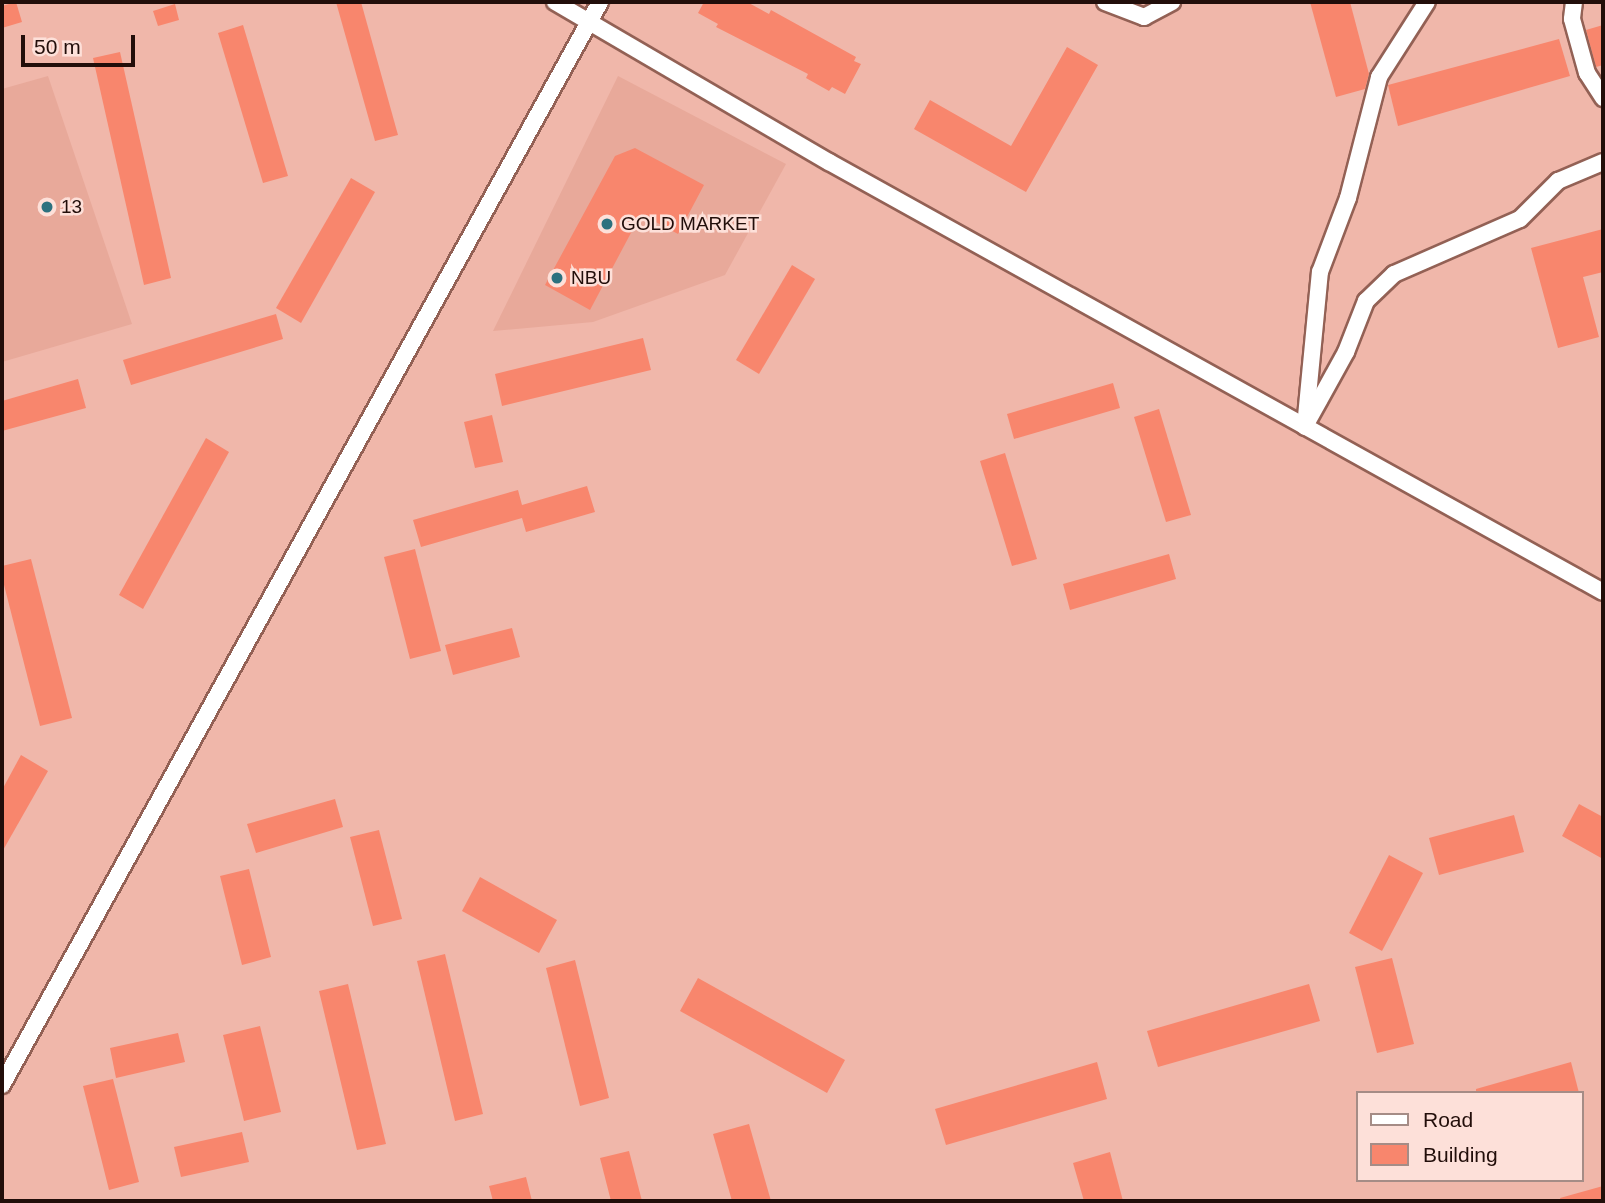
<!DOCTYPE html>
<html>
<head>
<meta charset="utf-8">
<style>
	body { margin:0 }
	#map { position:relative; width:1605px; height:1203px; overflow:hidden; background:#f0b7aa; font-family:Arial,sans-serif }
	div>[style] { position:absolute }
	[style*='--x'] { left:calc(var(--x)*1px); top:calc(var(--y)*1px); width:calc(var(--w)*1px); rotate:calc(var(--a)*1deg) }
	.built>* { inset:0; background:#e8a99a }
	.building>* { inset:0; background:#f8866d }
	.roads { filter:drop-shadow(2px 0 #936155) drop-shadow(-2px 0 #936155) drop-shadow(0 2px #936155) drop-shadow(0 -2px #936155) }
	.minor>* { height:16px; margin:-8px; padding:0 8px; transform-origin:8px; border-radius:8px; background:#fff }
	.dots>* { width:19px; height:19px; translate:-50% -50%; box-sizing:border-box; border:4px solid #fde0d9; border-radius:50% }
	span { translate:-50% -50%; white-space:nowrap; text-align:center; line-height:1.15; -webkit-text-stroke:5px #fde0d9; paint-order:stroke }
	.poi-label { font-size:19px; color:#220e0a }
	.left { translate:0 -50%; text-align:left }
	.frame { position:absolute; inset:0; border:4px solid #220e0a; pointer-events:none }
	.legend { position:absolute; left:1356px; top:1091px; width:228px; height:91px; box-sizing:border-box; background:#fde0d9; border:2px solid #a58c86; margin:0; padding:9px 12px; list-style:none; font-size:21px; color:#220e0a }
	.legend li { display:flex; align-items:center; gap:14px; height:35px }
	.legend b { width:35px; border:2px solid #a58c86 }
	.scale { position:absolute; left:21px; top:35px; width:114px; height:32px; box-sizing:border-box; border:4px solid #220e0a; border-top:0; padding-left:9px; font-size:21px; line-height:24px; white-space:nowrap; color:#220e0a; -webkit-text-stroke:5px #fde0d9; paint-order:stroke }
</style>
</head>
<body>
<div id="map">
	<div class="built">
		<div style="clip-path:polygon(48px 76px,132px 324px,2px 362px,2px 89px)"></div>
		<div style="clip-path:polygon(618px 76px,786px 164px,725px 275px,593px 322px,493px 331px)"></div>
	</div>
	<div class="building">
		<div style="clip-path:polygon(16px 2px,22px 22px,2px 28px,2px 6px)"></div>
		<div style="clip-path:polygon(336px 2px,361px 2px,398px 135px,375px 141px)"></div>
		<div style="clip-path:polygon(704px 2px,747px 2px,769px 14px,771px 10px,856px 57px,854px 61px,861px 64px,845px 94px,832px 87px,829px 91px,806px 78px,808px 74px,716px 27px,718px 24px,698px 13px)"></div>
		<div style="clip-path:polygon(1310px 2px,1350px 2px,1369px 74px,1365px 89px,1336px 97px)"></div>
		<div style="clip-path:polygon(175px 4px,179px 20px,158px 26px,153px 11px)"></div>
		<div style="clip-path:polygon(243px 25px,288px 176px,263px 183px,218px 33px)"></div>
		<div style="clip-path:polygon(1603px 25px,1603px 65px,1596px 67px,1586px 30px)"></div>
		<div style="clip-path:polygon(1559px 39px,1570px 76px,1398px 126px,1388px 85px)"></div>
		<div style="clip-path:polygon(1067px 47px,1098px 65px,1026px 192px,914px 129px,930px 100px,1011px 146px)"></div>
		<div style="clip-path:polygon(120px 52px,171px 278px,144px 285px,93px 58px)"></div>
		<div style="clip-path:polygon(635px 148px,704px 185px,678px 234px,641px 214px,590px 310px,545px 285px,615px 156px)"></div>
		<div style="clip-path:polygon(351px 178px,375px 192px,301px 323px,276px 308px)"></div>
		<div style="clip-path:polygon(1603px 229px,1603px 272px,1583px 277px,1599px 337px,1558px 348px,1531px 248px)"></div>
		<div style="clip-path:polygon(792px 265px,815px 279px,759px 374px,736px 360px)"></div>
		<div style="clip-path:polygon(276px 314px,283px 339px,131px 385px,123px 360px)"></div>
		<div style="clip-path:polygon(643px 338px,651px 370px,502px 406px,495px 374px)"></div>
		<div style="clip-path:polygon(78px 379px,86px 408px,2px 431px,2px 401px)"></div>
		<div style="clip-path:polygon(1113px 383px,1120px 408px,1014px 439px,1007px 414px)"></div>
		<div style="clip-path:polygon(1159px 409px,1191px 515px,1166px 522px,1134px 417px)"></div>
		<div style="clip-path:polygon(492px 415px,503px 462px,475px 468px,464px 422px)"></div>
		<div style="clip-path:polygon(206px 438px,229px 452px,143px 609px,119px 595px)"></div>
		<div style="clip-path:polygon(1005px 453px,1037px 559px,1012px 566px,980px 461px)"></div>
		<div style="clip-path:polygon(587px 486px,595px 512px,526px 532px,522px 518px,421px 547px,413px 520px,518px 490px,522px 505px)"></div>
		<div style="clip-path:polygon(415px 549px,441px 651px,410px 659px,384px 557px)"></div>
		<div style="clip-path:polygon(1169px 554px,1176px 579px,1070px 610px,1063px 584px)"></div>
		<div style="clip-path:polygon(31px 559px,72px 718px,40px 726px,2px 577px,2px 566px)"></div>
		<div style="clip-path:polygon(512px 628px,520px 657px,453px 675px,445px 645px)"></div>
		<div style="clip-path:polygon(21px 755px,48px 771px,2px 852px,2px 790px)"></div>
		<div style="clip-path:polygon(335px 799px,343px 827px,256px 853px,247px 824px)"></div>
		<div style="clip-path:polygon(1579px 804px,1603px 817px,1603px 859px,1562px 836px)"></div>
		<div style="clip-path:polygon(1514px 815px,1524px 852px,1439px 875px,1429px 838px)"></div>
		<div style="clip-path:polygon(379px 830px,402px 919px,373px 926px,350px 837px)"></div>
		<div style="clip-path:polygon(1389px 855px,1423px 873px,1382px 951px,1349px 933px)"></div>
		<div style="clip-path:polygon(249px 869px,271px 957px,242px 965px,220px 876px)"></div>
		<div style="clip-path:polygon(480px 877px,557px 920px,539px 953px,462px 911px)"></div>
		<div style="clip-path:polygon(445px 954px,483px 1114px,455px 1121px,417px 961px)"></div>
		<div style="clip-path:polygon(1392px 958px,1414px 1044px,1377px 1053px,1355px 967px)"></div>
		<div style="clip-path:polygon(575px 960px,609px 1098px,580px 1106px,546px 968px)"></div>
		<div style="clip-path:polygon(698px 978px,845px 1060px,827px 1093px,680px 1011px)"></div>
		<div style="clip-path:polygon(348px 984px,386px 1144px,357px 1150px,319px 991px)"></div>
		<div style="clip-path:polygon(1309px 984px,1320px 1021px,1158px 1067px,1147px 1031px)"></div>
		<div style="clip-path:polygon(260px 1026px,281px 1112px,244px 1121px,223px 1035px)"></div>
		<div style="clip-path:polygon(178px 1033px,185px 1062px,116px 1078px,110px 1048px)"></div>
		<div style="clip-path:polygon(1097px 1062px,1107px 1099px,946px 1145px,935px 1109px)"></div>
		<div style="clip-path:polygon(1571px 1062px,1579px 1093px,1476px 1093px,1476px 1089px)"></div>
		<div style="clip-path:polygon(113px 1079px,139px 1182px,109px 1190px,83px 1086px)"></div>
		<div style="clip-path:polygon(749px 1124px,771px 1201px,732px 1201px,713px 1134px)"></div>
		<div style="clip-path:polygon(242px 1132px,249px 1162px,181px 1177px,174px 1147px)"></div>
		<div style="clip-path:polygon(629px 1151px,642px 1201px,611px 1201px,600px 1158px)"></div>
		<div style="clip-path:polygon(1110px 1152px,1123px 1201px,1084px 1201px,1073px 1163px)"></div>
		<div style="clip-path:polygon(526px 1177px,532px 1201px,493px 1201px,489px 1186px)"></div>
		<div style="clip-path:polygon(1603px 1186px,1603px 1201px,1561px 1201px,1560px 1198px)"></div>
	</div>
	<div class="roads">
		<div class="minor">
			<div style="--x:555;--y:2;--w:317;--a:30.3"></div>
			<div style="--x:829;--y:162;--w:885;--a:29.05"></div>
			<div style="--x:1105;--y:2;--w:42;--a:21"></div>
			<div style="--x:1144;--y:17;--w:32;--a:-28"></div>
			<div style="--x:1574;--y:2;--w:17;--a:97"></div>
			<div style="--x:1572;--y:19;--w:56;--a:74.5"></div>
			<div style="--x:1587;--y:73;--w:30;--a:57"></div>
			<div style="--x:1309;--y:419;--w:77;--a:-61.1"></div>
			<div style="--x:1346;--y:352;--w:55;--a:-68.6"></div>
			<div style="--x:1366;--y:301;--w:39;--a:-44"></div>
			<div style="--x:1394;--y:274;--w:137;--a:-23.6"></div>
			<div style="--x:1520;--y:219;--w:54;--a:-45"></div>
			<div style="--x:1558;--y:181;--w:49;--a:-22.9"></div>
			<div style="--x:1305;--y:427;--w:156;--a:-84.5"></div>
			<div style="--x:1320;--y:272;--w:79;--a:-69.3"></div>
			<div style="--x:1348;--y:198;--w:125;--a:-75.6"></div>
			<div style="--x:1379;--y:77;--w:89;--a:-57.4"></div>
			<div style="--x:2;--y:1085;--w:1237;--a:-61.09"></div>
		</div>
	</div>
	<div class="dots">
		<div style="left:47px;top:207px;background:#2c717f"></div>
		<div style="left:607px;top:224px;background:#2c717f"></div>
		<div style="left:557px;top:278px;background:#2c717f"></div>
	</div>
	<div class="poi-label">
		<span class="left" style="left:61px;top:207px">13</span>
		<span class="left" style="left:621px;top:224px">GOLD MARKET</span>
		<span class="left" style="left:571px;top:278px">NBU</span>
	</div>
	<div class="frame"></div>
	<ul class="legend">
	<li><b style="height:9px;background:#fff"></b>Road</li>
	<li><b style="height:19px;background:#f8866d"></b>Building</li>
	</ul>
	<div class="scale">50 m</div>
</div>
</body>
</html>
